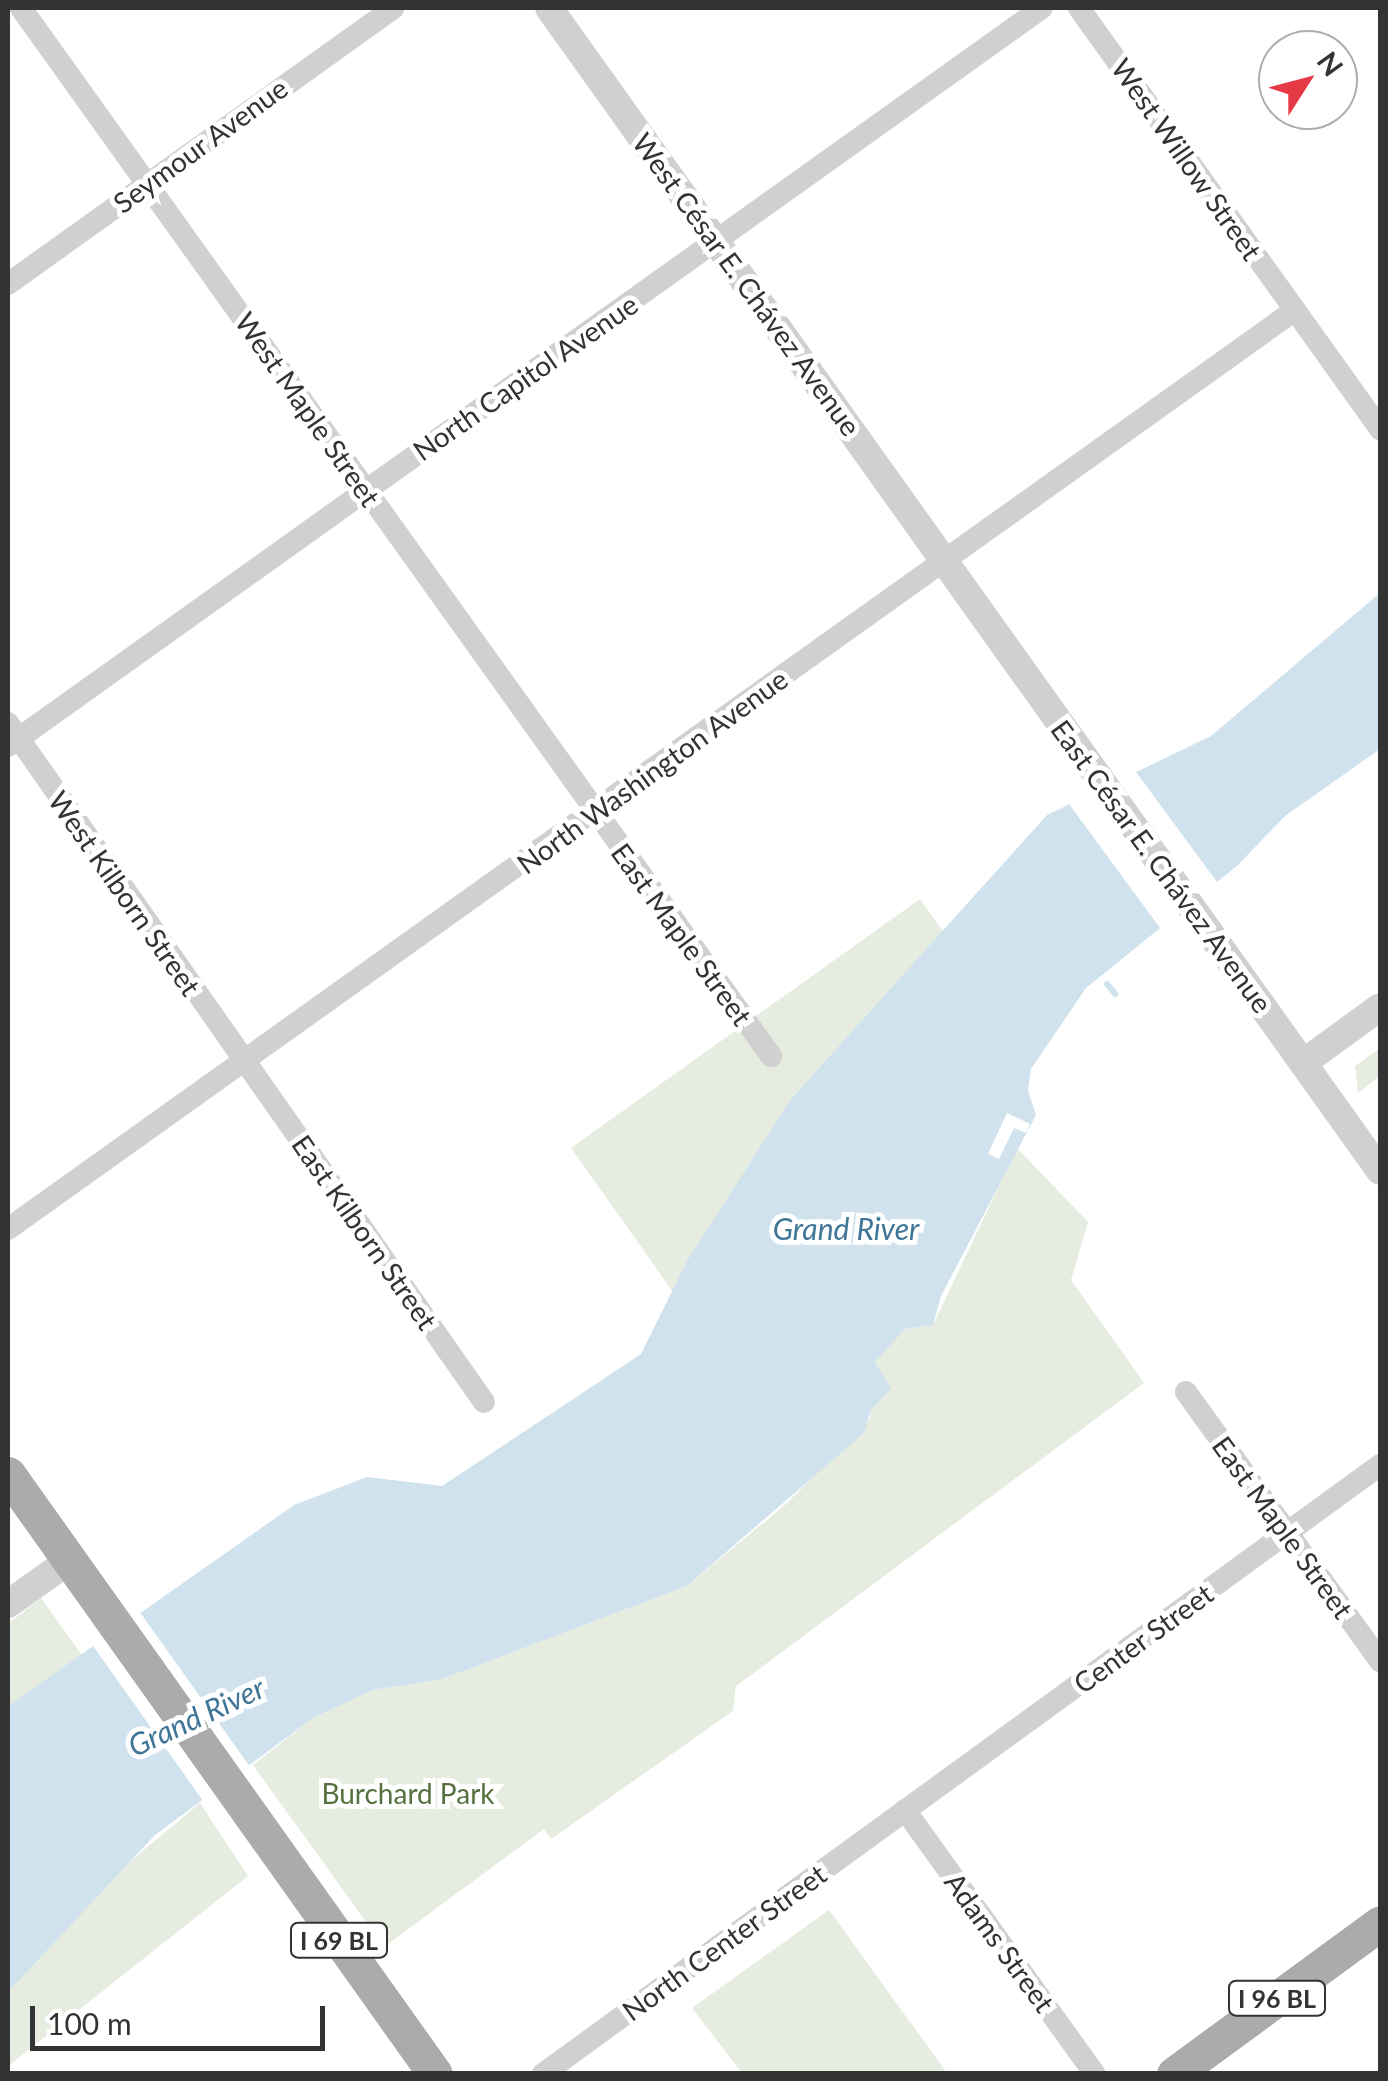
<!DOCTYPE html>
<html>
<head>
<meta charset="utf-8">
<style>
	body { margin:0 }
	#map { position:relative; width:1388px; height:2081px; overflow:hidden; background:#fff; font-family:Lato,sans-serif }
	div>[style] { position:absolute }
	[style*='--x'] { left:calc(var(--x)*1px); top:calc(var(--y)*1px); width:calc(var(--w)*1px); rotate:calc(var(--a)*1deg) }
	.green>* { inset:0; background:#e6ecdf }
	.water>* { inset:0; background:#cfe2ee }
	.pier>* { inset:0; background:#fff }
	.stream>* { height:6px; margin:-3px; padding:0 3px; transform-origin:3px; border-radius:3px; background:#cfe2ee }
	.minor>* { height:22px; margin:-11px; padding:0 11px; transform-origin:11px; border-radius:11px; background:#d0d0d0 }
	.tertiary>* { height:28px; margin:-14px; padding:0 14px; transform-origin:14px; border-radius:14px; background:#d0d0d0 }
	.primary>* { height:35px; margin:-17.5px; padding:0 17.5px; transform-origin:17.5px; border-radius:17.5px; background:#ababab }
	span { translate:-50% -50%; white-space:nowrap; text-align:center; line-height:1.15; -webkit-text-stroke:10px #fff; paint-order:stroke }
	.shield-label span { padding:2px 8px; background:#fff; border:2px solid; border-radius:8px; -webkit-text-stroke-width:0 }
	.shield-label { font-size:25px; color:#333; font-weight:700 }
	.street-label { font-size:28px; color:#333 }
	.park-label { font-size:28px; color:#56703f }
	.water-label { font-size:30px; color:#3f7597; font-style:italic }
	.frame { position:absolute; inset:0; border:10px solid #333; pointer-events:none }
	.north { position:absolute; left:1258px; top:30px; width:100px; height:100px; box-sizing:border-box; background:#fff; border:2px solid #adadad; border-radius:50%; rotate:54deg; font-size:28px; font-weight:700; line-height:40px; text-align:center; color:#333 }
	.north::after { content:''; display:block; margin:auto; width:35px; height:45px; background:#e63946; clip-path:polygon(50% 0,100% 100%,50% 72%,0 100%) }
	.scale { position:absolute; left:30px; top:2006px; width:295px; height:45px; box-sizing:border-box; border:5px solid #333; border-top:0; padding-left:12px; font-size:30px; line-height:35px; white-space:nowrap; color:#333; -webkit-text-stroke:8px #fff; paint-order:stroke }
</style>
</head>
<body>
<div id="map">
	<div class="green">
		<div style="clip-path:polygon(920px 899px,943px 931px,791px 1099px,673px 1292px,571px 1148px)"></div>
		<div style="clip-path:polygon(1380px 1048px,1380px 1076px,1358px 1093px,1355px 1066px)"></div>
		<div style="clip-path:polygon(1017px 1148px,1088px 1222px,1071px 1280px,1144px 1383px,736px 1686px,733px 1711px,551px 1839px,544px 1829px,384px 1947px,253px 1765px,313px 1718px,373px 1690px,442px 1679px,687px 1586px,786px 1504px,870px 1419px,874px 1362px,905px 1329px,933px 1325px)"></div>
		<div style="clip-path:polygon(41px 1598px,82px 1655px,8px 1706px,8px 1624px)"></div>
		<div style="clip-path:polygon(200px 1803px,248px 1876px,8px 2066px,8px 1992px,102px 1885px)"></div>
		<div style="clip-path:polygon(829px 1910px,947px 2073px,742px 2073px,692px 2008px)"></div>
	</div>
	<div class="water">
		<div style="clip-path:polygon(1380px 593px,1380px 749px,1285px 816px,1238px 865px,1086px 988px,1031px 1069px,1028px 1091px,1036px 1115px,941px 1296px,933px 1325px,905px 1329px,875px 1362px,891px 1389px,871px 1410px,864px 1433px,687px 1586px,442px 1679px,373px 1690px,313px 1718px,155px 1835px,8px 1992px,8px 1706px,294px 1505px,367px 1477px,442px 1486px,641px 1354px,687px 1261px,791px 1099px,1047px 815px,1211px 736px)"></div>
	</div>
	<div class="pier">
		<div style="clip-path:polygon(1133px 768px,1220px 886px,1163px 932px,1066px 800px)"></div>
		<div style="clip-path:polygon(1007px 1113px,1030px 1124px,1026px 1133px,1014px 1128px,999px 1159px,988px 1154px)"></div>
		<div style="clip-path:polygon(139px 1611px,253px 1771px,206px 1805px,91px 1643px)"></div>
	</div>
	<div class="stream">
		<div style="--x:1107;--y:984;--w:13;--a:51"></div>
	</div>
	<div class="minor">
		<div style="--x:21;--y:8;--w:1289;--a:54.41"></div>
		<div style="--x:1079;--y:8;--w:518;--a:54.44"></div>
		<div style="--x:8;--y:284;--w:474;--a:-35.6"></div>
		<div style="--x:8;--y:723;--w:829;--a:54.97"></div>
		<div style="--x:8;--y:746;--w:1270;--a:-35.52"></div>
		<div style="--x:8;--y:1229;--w:1581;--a:-35.53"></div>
		<div style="--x:1186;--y:1392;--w:332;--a:54.2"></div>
		<div style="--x:905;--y:1810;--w:325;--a:54.3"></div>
		<div style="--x:543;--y:2074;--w:1035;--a:-36.04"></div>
	</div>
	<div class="tertiary">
		<div style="--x:549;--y:8;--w:1429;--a:54.45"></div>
		<div style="--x:1303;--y:1063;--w:95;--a:-36"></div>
		<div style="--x:8;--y:1604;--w:76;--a:-35.4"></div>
	</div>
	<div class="primary">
		<div style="--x:8;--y:1474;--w:736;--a:54.56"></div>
		<div style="--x:1174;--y:2074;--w:255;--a:-36.2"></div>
	</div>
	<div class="shield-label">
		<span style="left:339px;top:1940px">I 69 BL</span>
		<span style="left:1277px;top:1998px">I 96 BL</span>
	</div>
	<div class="street-label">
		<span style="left:200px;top:145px;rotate:-36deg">Seymour Avenue</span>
		<span style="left:1187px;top:159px;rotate:55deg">West Willow Street</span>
		<span style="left:747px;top:284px;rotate:54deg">West César E. Chávez Avenue</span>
		<span style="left:525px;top:377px;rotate:-35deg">North Capitol Avenue</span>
		<span style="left:308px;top:409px;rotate:55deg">West Maple Street</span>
		<span style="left:652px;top:771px;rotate:-36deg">North Washington Avenue</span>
		<span style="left:1162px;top:866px;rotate:54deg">East César E. Chávez Avenue</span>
		<span style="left:125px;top:893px;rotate:55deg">West Kilborn Street</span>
		<span style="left:682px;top:934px;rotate:54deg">East Maple Street</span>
		<span style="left:365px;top:1232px;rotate:55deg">East Kilborn Street</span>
		<span style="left:1283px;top:1527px;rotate:54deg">East Maple Street</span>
		<span style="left:1143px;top:1638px;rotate:-36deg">Center Street</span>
		<span style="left:724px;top:1942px;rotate:-36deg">North Center Street</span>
		<span style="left:1000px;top:1942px;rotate:54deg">Adams Street</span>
	</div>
	<div class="park-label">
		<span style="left:408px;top:1793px">Burchard Park</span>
	</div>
	<div class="water-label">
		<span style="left:846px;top:1228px">Grand River</span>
		<span style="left:196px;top:1716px;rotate:-25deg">Grand River</span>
	</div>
	<div class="frame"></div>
	<div class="north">N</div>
	<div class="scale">100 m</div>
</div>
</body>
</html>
